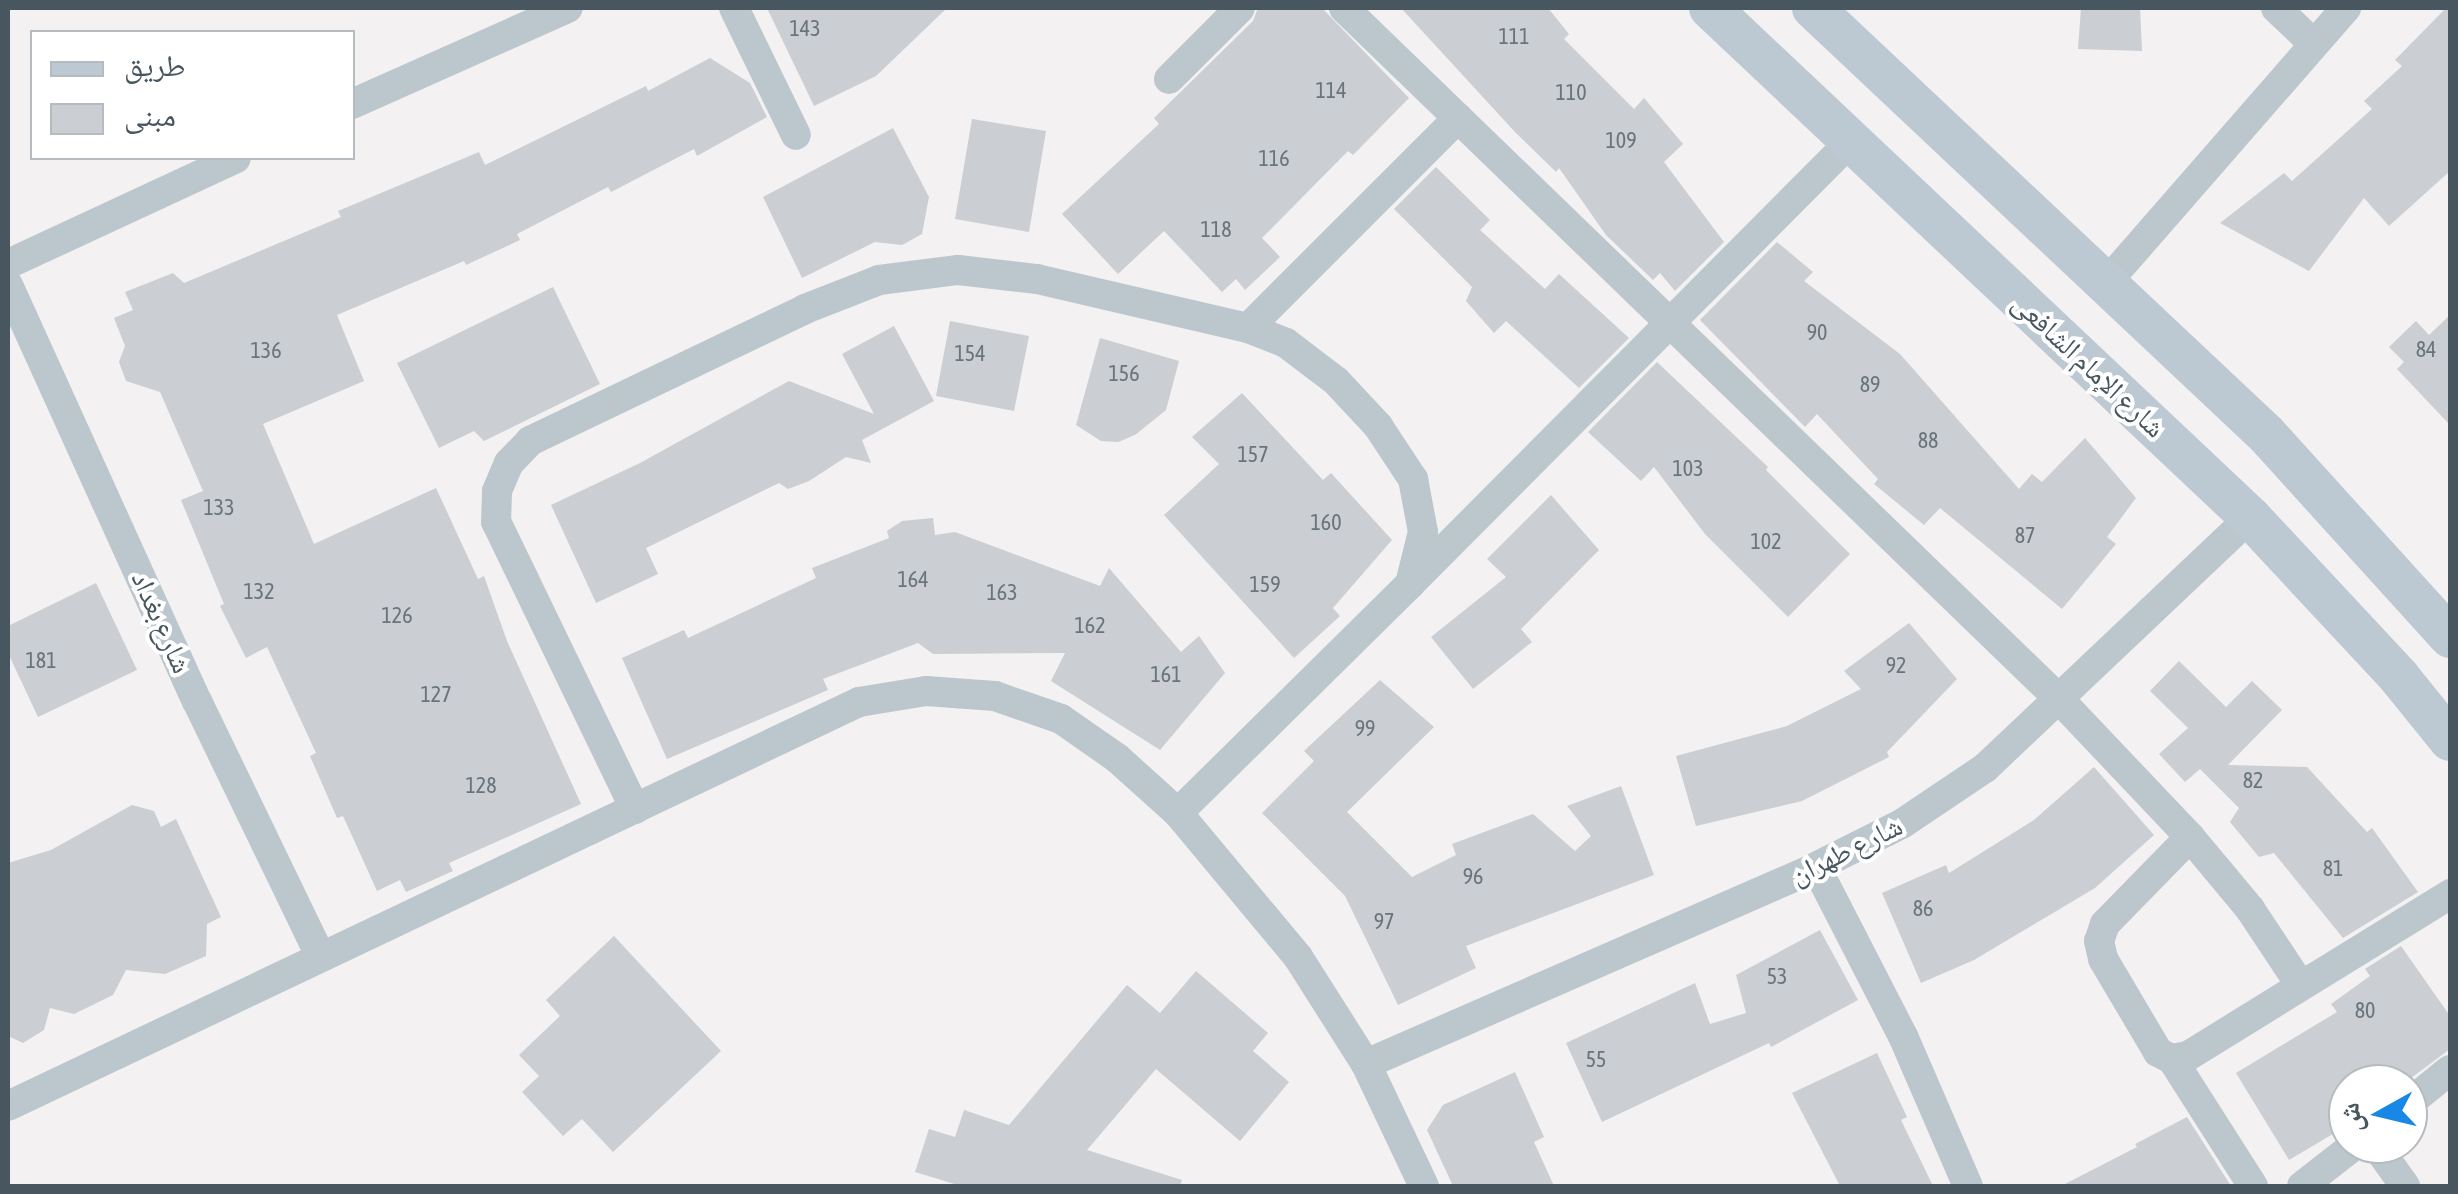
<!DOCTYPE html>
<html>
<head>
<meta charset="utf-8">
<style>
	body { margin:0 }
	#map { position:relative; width:2458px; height:1194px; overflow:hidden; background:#f3f1f1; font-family:"Asap Condensed","Noto Naskh Arabic",sans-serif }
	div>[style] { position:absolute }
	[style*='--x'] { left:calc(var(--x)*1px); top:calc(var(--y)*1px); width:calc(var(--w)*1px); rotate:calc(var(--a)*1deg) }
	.building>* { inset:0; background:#cbced3 }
	.street>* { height:30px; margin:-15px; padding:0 15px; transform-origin:15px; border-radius:15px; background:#bcc7cd }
	.secondary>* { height:42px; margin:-21px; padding:0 21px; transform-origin:21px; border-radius:21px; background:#bdc9d2 }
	span { translate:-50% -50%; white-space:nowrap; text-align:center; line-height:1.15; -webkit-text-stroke:8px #fff; paint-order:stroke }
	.number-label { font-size:22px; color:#69747c }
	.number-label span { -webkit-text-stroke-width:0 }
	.street-label { font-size:28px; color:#48565f }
	.frame { position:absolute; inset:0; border:10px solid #48565f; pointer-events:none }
	.legend { position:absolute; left:30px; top:30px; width:325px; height:130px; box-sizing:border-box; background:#fff; border:2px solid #b6bbbf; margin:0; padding:12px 18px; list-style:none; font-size:30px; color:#48565f }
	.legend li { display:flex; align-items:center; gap:20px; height:50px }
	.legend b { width:50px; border:2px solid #b6bbbf }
	.north { position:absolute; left:2328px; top:1064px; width:100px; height:100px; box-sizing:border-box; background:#fff; border:2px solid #b6bbbf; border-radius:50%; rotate:262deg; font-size:28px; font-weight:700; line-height:40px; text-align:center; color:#48565f }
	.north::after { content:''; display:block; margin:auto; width:35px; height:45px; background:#1887e6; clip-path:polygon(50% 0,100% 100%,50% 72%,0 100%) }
</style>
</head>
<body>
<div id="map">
	<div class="building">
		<div style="clip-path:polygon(767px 8px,947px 8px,876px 76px,814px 106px)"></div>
		<div style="clip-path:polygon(1258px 8px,1322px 8px,1409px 98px,1353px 155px,1348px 151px,1262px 238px,1280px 257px,1245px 290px,1236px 279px,1222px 292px,1164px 231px,1118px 274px,1062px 214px,1159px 124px,1154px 118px,1253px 21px)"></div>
		<div style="clip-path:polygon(1401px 8px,1548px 8px,1569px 34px,1564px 39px,1634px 109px,1644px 98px,1683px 144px,1664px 162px,1724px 242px,1675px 291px,1660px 273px,1653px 280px,1606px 235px,1559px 168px,1556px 172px,1515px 132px)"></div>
		<div style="clip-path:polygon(2081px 8px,2140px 8px,2142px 51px,2078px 49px)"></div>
		<div style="clip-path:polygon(2446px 8px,2450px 8px,2450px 171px,2389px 226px,2364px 198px,2309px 271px,2220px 223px,2284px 173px,2292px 181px,2372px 109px,2364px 101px,2402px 66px,2395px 60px)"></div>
		<div style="clip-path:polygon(710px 58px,750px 83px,767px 117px,697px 156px,694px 149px,611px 192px,608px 187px,517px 234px,520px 240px,466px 265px,464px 261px,337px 315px,364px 381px,263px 424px,314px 544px,436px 488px,478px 579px,484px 576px,507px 641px,581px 804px,449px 863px,453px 871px,406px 892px,400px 880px,377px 891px,343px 816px,337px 818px,310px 756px,316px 753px,267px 647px,246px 658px,220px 606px,224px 604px,181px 500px,203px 491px,160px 392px,126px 381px,119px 362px,125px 346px,114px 318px,133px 310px,125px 292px,173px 273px,184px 283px,341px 217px,338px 211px,479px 152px,485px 165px,646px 86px,648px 91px)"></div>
		<div style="clip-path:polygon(972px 119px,1046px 131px,1029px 232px,955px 219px)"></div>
		<div style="clip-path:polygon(893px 128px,929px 197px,922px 234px,902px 245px,875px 242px,802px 278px,763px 197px)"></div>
		<div style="clip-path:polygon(1436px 167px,1490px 220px,1480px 230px,1545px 289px,1559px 274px,1629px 338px,1579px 388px,1506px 321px,1494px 333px,1466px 301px,1472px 287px,1394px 209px)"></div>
		<div style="clip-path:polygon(1777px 242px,1813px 272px,1804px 281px,1900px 354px,2019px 489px,2032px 474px,2042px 482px,2085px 438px,2136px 498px,2107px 537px,2116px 544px,2062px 609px,1940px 508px,1924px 525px,1874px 484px,1878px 479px,1817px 414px,1805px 427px,1700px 320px)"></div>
		<div style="clip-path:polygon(553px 287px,600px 384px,484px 441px,474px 431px,439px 448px,397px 363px)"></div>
		<div style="clip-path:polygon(2450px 315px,2450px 425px,2397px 369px,2404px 362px,2389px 347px,2416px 321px,2429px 335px)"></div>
		<div style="clip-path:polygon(950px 321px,1029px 336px,1014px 411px,936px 396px)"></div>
		<div style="clip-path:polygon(894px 326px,934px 401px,862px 440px,871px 463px,846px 457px,809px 481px,788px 489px,779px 483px,646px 548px,658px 574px,596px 603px,551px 505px,640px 463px,789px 381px,874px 414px,842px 354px)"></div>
		<div style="clip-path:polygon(1100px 338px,1179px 361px,1166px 410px,1135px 435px,1118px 442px,1101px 441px,1076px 425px)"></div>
		<div style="clip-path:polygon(1657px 362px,1768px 467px,1766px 470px,1850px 554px,1788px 617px,1705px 534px,1654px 467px,1641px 481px,1588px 432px)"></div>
		<div style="clip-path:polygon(1242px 393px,1323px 480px,1331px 473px,1392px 540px,1333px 608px,1340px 616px,1294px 658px,1164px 515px,1219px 464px,1192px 437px)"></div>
		<div style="clip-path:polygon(1551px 495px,1599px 550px,1521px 629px,1532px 642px,1473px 689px,1431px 637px,1506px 577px,1487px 559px)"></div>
		<div style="clip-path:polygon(933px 518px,935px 535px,955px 532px,1100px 586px,1109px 568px,1181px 652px,1199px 636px,1225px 673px,1160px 750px,1051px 681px,1065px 653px,933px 654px,918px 643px,823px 679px,828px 690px,667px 759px,622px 658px,684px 630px,688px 638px,816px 578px,812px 568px,889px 538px,887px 531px,902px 521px)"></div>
		<div style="clip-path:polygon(96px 583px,137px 670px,38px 717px,8px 653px,8px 626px)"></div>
		<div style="clip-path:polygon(1909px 623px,1957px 679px,1887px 752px,1889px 757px,1802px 801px,1696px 826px,1676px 756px,1787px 726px,1861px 689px,1844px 671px)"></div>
		<div style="clip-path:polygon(2179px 661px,2226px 707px,2252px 681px,2282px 710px,2228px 765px,2307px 767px,2367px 832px,2372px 828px,2418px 892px,2343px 938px,2274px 853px,2259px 857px,2230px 822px,2239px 808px,2200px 769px,2185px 782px,2159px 754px,2188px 728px,2150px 691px)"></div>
		<div style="clip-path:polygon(1380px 680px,1434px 727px,1347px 812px,1412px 877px,1456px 855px,1452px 844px,1533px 814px,1575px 851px,1591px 836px,1567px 806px,1621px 786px,1654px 875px,1466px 946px,1476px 968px,1398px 1005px,1345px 896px,1262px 813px,1314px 761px,1304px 751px)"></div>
		<div style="clip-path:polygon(2094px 767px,2154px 835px,2095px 888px,1974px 960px,1921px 983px,1882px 893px,1946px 865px,1949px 873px,2034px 820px)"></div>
		<div style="clip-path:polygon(132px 805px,154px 811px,161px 827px,176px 819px,221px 917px,207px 924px,206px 956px,165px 974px,126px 970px,113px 995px,74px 1014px,50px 1008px,44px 1030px,23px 1043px,8px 1036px,8px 863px,51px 850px)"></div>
		<div style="clip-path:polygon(1820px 930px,1858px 1000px,1771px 1047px,1769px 1043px,1602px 1122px,1566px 1043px,1695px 983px,1710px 1024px,1746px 1013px,1736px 975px)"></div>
		<div style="clip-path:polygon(614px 936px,721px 1051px,613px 1152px,582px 1119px,563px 1136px,522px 1092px,539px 1076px,519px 1055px,560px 1016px,546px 1000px)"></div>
		<div style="clip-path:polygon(2401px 946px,2450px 1016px,2450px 1049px,2403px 1084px,2348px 1084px,2348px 1125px,2289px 1160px,2236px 1073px,2337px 1012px,2331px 1004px,2370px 976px,2365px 969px)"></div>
		<div style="clip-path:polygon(1196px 971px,1268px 1033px,1253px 1051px,1289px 1082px,1240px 1141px,1156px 1069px,1087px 1150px,1182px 1180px,1180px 1186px,961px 1186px,915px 1172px,929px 1129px,955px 1137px,964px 1110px,1009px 1125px,1127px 985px,1160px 1013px)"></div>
		<div style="clip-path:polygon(1877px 1053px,1907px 1117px,1901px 1120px,1933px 1186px,1840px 1186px,1792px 1093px)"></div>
		<div style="clip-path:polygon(1515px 1072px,1544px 1137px,1534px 1142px,1554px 1186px,1453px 1186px,1427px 1130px,1443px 1105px)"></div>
		<div style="clip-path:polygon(2187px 1117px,2231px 1186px,2061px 1186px,2137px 1147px,2135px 1144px)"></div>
	</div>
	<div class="street">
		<div style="--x:734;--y:8;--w:141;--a:64"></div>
		<div style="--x:1344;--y:8;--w:994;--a:44.02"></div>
		<div style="--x:2059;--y:699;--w:190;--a:46.5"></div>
		<div style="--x:2190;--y:837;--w:94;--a:50.2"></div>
		<div style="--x:2250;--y:909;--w:92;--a:56.5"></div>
		<div style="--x:2276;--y:8;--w:52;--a:43.5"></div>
		<div style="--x:1169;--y:79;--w:100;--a:-45"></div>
		<div style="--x:352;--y:104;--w:236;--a:-24"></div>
		<div style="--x:8;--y:264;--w:251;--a:-24.9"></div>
		<div style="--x:2107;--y:282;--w:364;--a:-48.9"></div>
		<div style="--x:8;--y:285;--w:457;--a:65.6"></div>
		<div style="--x:197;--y:701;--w:284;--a:64.2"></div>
		<div style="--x:1248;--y:328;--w:297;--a:-45"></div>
		<div style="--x:1412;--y:582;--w:624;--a:-45.13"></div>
		<div style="--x:635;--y:809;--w:319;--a:-115.8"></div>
		<div style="--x:496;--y:522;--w:31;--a:-88"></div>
		<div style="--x:497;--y:491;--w:30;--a:-67"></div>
		<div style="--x:509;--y:463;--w:30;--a:-46"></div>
		<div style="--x:530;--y:441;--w:305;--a:-25.6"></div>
		<div style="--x:805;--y:309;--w:79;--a:-21.4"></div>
		<div style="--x:879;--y:280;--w:80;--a:-7.2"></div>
		<div style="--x:958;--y:270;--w:80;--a:6.5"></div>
		<div style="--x:1037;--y:279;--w:217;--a:13.1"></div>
		<div style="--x:1248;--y:328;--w:41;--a:21.5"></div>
		<div style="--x:1286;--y:343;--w:63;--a:37.2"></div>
		<div style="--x:1336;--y:381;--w:62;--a:47"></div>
		<div style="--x:1378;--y:426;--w:64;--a:56.6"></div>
		<div style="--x:1413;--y:479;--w:54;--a:79.3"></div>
		<div style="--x:1423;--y:532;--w:54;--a:104"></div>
		<div style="--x:1410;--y:584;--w:326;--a:135.4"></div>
		<div style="--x:2190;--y:837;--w:122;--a:134.3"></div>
		<div style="--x:2105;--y:924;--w:18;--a:109"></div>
		<div style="--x:2099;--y:941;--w:18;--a:77"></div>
		<div style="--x:2103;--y:959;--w:108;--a:59.4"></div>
		<div style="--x:2158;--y:1052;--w:16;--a:27"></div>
		<div style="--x:2172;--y:1059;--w:16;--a:-11"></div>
		<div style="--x:2188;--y:1056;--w:308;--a:-31.7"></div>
		<div style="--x:1816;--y:867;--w:190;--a:62.8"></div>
		<div style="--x:1903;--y:1036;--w:163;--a:66.6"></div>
		<div style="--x:2172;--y:1059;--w:151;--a:57.5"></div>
		<div style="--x:1366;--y:1064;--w:491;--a:-23.6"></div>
		<div style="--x:1816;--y:867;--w:97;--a:-26.8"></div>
		<div style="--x:1903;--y:823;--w:99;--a:-33.9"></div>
		<div style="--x:1985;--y:768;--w:365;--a:-43.4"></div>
		<div style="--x:2408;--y:1104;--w:54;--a:-39"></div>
		<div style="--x:8;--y:1106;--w:942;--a:-25.4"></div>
		<div style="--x:859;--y:702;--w:68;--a:-9.3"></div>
		<div style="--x:926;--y:691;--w:69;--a:4.1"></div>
		<div style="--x:995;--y:696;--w:70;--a:19.2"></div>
		<div style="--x:1061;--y:719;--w:68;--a:34.9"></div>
		<div style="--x:1117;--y:758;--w:82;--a:42"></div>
		<div style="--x:1178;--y:813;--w:187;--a:50.2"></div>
		<div style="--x:1298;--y:957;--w:127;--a:57.6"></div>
		<div style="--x:1366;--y:1064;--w:135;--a:64.6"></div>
		<div style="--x:2375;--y:1144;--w:52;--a:54.5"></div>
		<div style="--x:2302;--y:1186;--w:68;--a:-37.9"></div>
	</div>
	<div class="secondary">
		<div style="--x:1710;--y:8;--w:742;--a:43.31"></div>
		<div style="--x:2250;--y:517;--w:219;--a:47"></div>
		<div style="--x:2399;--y:677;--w:81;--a:51"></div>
		<div style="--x:1813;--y:8;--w:622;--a:43.24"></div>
		<div style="--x:2266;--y:434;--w:274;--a:47.8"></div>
	</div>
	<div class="number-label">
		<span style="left:805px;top:29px">143</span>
		<span style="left:1514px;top:37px">111</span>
		<span style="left:1331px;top:91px">114</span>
		<span style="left:1571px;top:93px">110</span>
		<span style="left:1621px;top:141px">109</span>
		<span style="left:1274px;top:159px">116</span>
		<span style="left:1216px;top:230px">118</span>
		<span style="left:1817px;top:333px">90</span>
		<span style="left:2426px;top:350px">84</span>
		<span style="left:266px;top:351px">136</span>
		<span style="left:970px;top:354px">154</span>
		<span style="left:1124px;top:374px">156</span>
		<span style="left:1870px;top:385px">89</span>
		<span style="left:1928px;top:441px">88</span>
		<span style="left:1253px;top:455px">157</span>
		<span style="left:1688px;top:469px">103</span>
		<span style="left:219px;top:508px">133</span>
		<span style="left:1326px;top:523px">160</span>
		<span style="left:2025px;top:536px">87</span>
		<span style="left:1766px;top:542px">102</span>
		<span style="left:913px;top:580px">164</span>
		<span style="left:1265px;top:585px">159</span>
		<span style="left:259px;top:592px">132</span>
		<span style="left:1002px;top:593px">163</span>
		<span style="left:397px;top:616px">126</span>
		<span style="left:1090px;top:626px">162</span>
		<span style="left:41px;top:661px">181</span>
		<span style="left:1896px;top:666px">92</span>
		<span style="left:1166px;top:675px">161</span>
		<span style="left:436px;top:695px">127</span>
		<span style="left:1365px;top:729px">99</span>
		<span style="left:2253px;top:781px">82</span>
		<span style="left:481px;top:786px">128</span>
		<span style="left:2333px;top:869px">81</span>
		<span style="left:1473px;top:877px">96</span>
		<span style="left:1923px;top:909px">86</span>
		<span style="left:1384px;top:922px">97</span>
		<span style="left:1777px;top:977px">53</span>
		<span style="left:2365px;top:1011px">80</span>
		<span style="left:1596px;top:1060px">55</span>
	</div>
	<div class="street-label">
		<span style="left:2089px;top:365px;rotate:43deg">شارع الإمام الشافعى</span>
		<span style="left:162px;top:622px;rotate:66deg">شارع بغداد</span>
		<span style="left:1846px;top:850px;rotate:-26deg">شارع طهران</span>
	</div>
	<div class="frame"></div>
	<ul class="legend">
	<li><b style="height:12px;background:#bdc9d2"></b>طريق</li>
	<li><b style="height:28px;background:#cbced3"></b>مبنى</li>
	</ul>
	<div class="north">ش</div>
</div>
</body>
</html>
